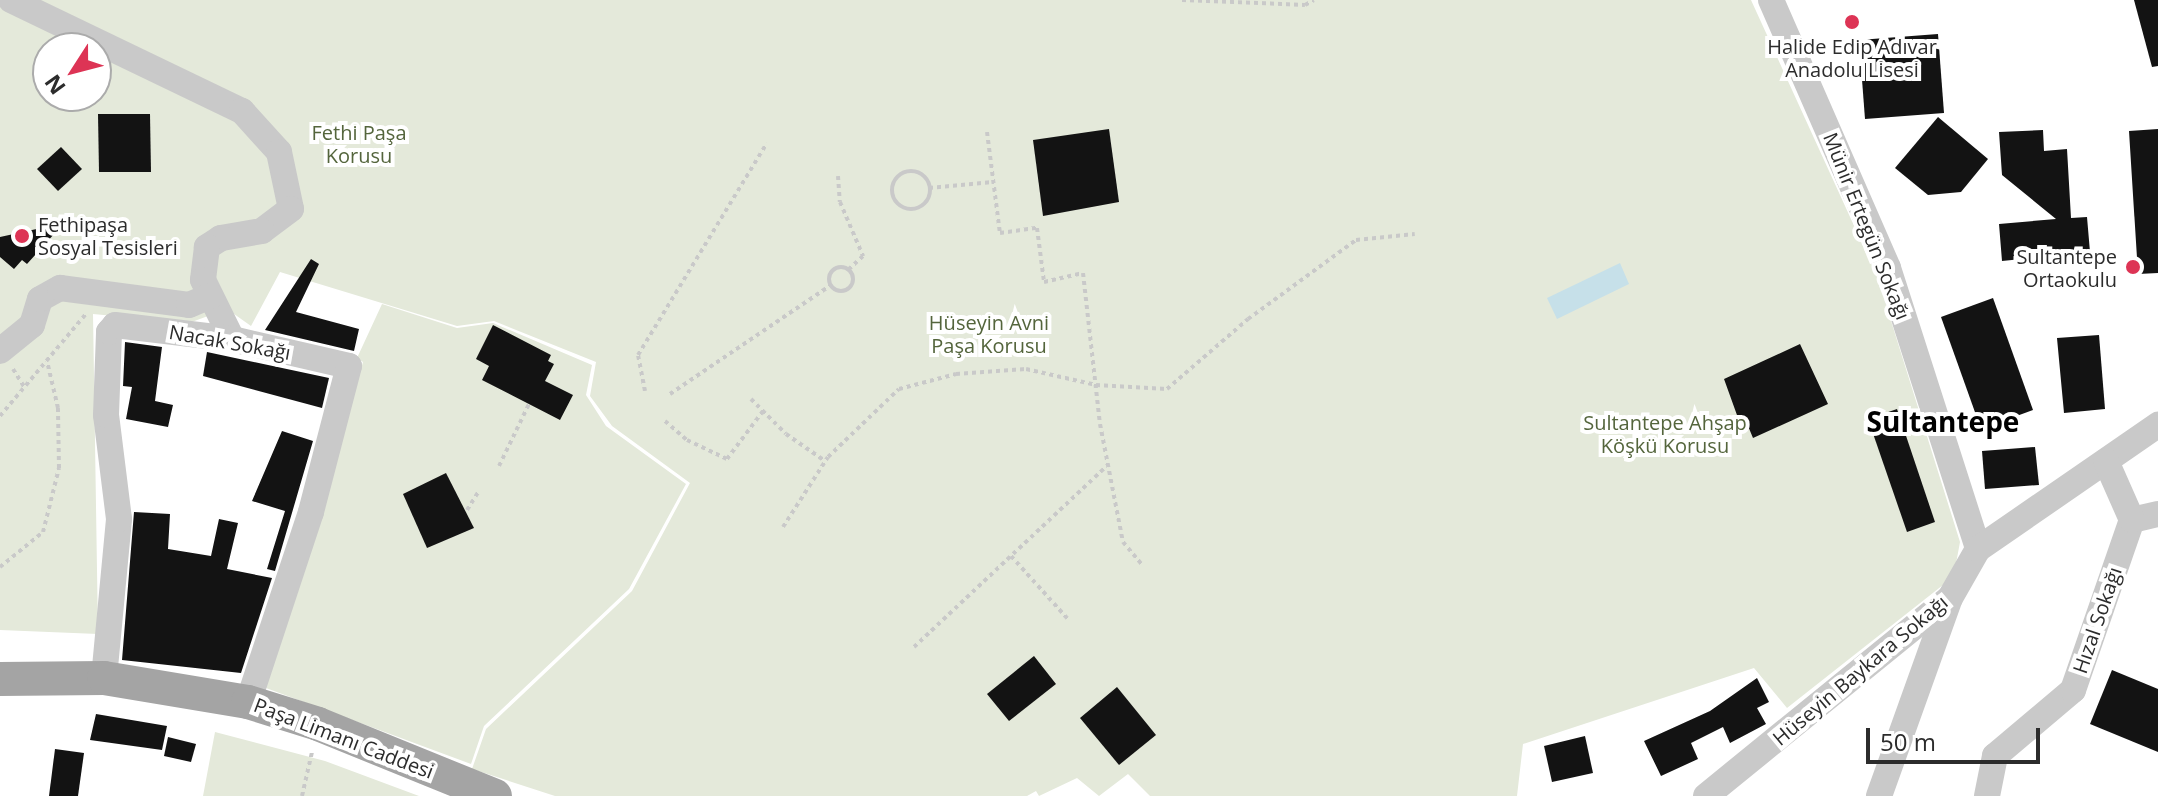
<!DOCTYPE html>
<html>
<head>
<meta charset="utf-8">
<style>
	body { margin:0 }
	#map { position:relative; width:2158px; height:796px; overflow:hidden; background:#fff; font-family:"Open Sans",sans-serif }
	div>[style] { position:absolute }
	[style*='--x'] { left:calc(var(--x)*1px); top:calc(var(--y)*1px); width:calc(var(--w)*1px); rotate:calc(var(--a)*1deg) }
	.green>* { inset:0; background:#e4e9da }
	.water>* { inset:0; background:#c6e0e9 }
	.building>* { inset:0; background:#131313 }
	.path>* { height:4px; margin-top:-2px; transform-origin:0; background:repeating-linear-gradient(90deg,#c9c9c9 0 4px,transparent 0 8px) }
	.path>.ring { margin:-2px; padding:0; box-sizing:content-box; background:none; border:4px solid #c9c9c9; border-radius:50% }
	.minor>* { height:26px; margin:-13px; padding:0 13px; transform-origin:13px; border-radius:13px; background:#c9c9c9 }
	.major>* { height:34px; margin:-17px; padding:0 17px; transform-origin:17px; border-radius:17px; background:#a4a4a4 }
	.dots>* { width:22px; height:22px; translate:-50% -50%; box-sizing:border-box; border:4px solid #fff; border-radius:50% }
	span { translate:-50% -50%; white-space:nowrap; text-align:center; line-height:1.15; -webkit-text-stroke:8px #fff; paint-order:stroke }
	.poi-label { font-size:20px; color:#2c2c2c }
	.left { translate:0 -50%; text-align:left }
	.right { translate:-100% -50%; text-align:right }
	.park-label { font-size:20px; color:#54653c }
	.street-label { font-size:20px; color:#2c2c2c }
	.district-label { font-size:28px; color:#000; font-weight:700 }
	.north { position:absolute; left:32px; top:32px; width:80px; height:80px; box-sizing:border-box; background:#fff; border:2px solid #ababab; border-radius:50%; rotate:234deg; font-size:22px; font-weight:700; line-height:32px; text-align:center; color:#2c2c2c }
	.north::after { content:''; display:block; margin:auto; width:28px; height:36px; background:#dd3455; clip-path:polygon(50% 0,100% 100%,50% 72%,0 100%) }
	.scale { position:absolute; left:1866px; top:728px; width:174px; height:36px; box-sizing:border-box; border:4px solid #2c2c2c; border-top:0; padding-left:10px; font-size:24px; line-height:28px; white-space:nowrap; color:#2c2c2c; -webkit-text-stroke:6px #fff; paint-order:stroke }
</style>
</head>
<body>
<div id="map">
	<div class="green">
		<div style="clip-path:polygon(evenodd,0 0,1751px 0,1877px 276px,1960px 542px,1955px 569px,1943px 585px,1787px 708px,1754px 668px,1523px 744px,1517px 796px,1150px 796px,1128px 774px,1099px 796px,1077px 778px,1039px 796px,1036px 791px,1027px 796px,555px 796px,472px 769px,486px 729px,632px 591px,690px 483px,612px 426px,590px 396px,596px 362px,494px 321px,457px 326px,280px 272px,251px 326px,227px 309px,189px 323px,93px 314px,98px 634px,0 630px,0 0,48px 48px,96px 48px,96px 96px,48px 96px,48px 48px)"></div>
		<div style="clip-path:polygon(382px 304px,457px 328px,493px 323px,592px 365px,586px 395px,606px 426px,686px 484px,629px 589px,484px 726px,471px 764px,266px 688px,363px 362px,357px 358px)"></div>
		<div style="clip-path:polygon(215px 732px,325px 761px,419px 796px,203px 796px)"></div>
	</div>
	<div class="water">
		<div style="clip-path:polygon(1620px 263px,1629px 284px,1557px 319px,1547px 298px)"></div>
	</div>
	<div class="building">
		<div style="clip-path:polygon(2134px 0,2158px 0,2158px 66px,2152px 67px)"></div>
		<div style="clip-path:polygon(1938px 34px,1944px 113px,1865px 119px,1859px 40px)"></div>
		<div style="clip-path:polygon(98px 114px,150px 114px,151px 172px,99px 172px)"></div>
		<div style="clip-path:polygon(1938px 117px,1988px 159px,1961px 192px,1928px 195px,1895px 168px)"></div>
		<div style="clip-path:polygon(1109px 129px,1119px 202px,1043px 216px,1033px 140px)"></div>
		<div style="clip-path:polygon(2158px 129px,2158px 273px,2138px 274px,2129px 131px)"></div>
		<div style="clip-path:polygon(2043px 130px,2044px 151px,2067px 149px,2071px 218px,2087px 217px,2090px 252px,2002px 261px,1999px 224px,2056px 219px,2002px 175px,1999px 132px)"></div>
		<div style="clip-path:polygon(61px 147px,82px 169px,58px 191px,37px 169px)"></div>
		<div style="clip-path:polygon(64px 223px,27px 264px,22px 260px,14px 269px,0 257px,0 237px)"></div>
		<div style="clip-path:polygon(311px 259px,319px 264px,296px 312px,359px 329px,354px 351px,265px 330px)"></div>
		<div style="clip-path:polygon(1993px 298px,2033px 410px,1981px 429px,1941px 317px)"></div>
		<div style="clip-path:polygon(493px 325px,551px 355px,548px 361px,554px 364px,545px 381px,573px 395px,560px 420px,482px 380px,489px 366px,476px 359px)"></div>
		<div style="clip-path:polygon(2099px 335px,2105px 409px,2064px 413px,2057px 338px)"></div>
		<div style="clip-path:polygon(125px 342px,162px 347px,155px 401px,173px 405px,168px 427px,126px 419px,132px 387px,123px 386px)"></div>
		<div style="clip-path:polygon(1800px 344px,1828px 404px,1753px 438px,1748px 426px,1742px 429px,1724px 379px)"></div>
		<div style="clip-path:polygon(207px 352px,329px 378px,322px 408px,203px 376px)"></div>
		<div style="clip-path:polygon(1897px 409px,1935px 522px,1907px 532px,1868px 419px)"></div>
		<div style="clip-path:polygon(282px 431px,313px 441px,275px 571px,267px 569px,285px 511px,252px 501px)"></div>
		<div style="clip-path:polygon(2035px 447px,2039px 485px,1985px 489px,1982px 451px)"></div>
		<div style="clip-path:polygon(446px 473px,474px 528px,427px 548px,403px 494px)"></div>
		<div style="clip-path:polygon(134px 512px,170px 514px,168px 549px,211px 556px,219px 519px,238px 523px,227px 569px,272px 578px,241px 673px,122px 660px)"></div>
		<div style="clip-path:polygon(1034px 656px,1056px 684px,1009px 721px,987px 694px)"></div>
		<div style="clip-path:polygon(2112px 670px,2158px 689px,2158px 752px,2090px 724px)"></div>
		<div style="clip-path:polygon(1757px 678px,1769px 702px,1757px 708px,1766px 724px,1730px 743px,1723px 727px,1691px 743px,1698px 759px,1661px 776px,1644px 741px,1710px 711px)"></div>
		<div style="clip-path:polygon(1117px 687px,1156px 735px,1119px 765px,1080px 718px)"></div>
		<div style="clip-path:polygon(96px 714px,167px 726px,162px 750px,90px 740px)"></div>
		<div style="clip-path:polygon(1585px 736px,1593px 773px,1552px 782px,1544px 746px)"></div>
		<div style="clip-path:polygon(168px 737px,196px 744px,191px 762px,164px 756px)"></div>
		<div style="clip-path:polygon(55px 749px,84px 753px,78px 796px,49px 796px)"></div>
	</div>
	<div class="path">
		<div style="--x:1182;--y:0;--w:123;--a:2.3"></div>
		<div style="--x:1305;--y:5;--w:10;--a:-29"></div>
		<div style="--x:987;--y:132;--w:102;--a:82.7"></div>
		<div style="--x:1000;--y:233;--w:37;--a:-8"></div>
		<div style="--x:1037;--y:228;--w:54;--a:82.6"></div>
		<div style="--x:1044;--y:282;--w:40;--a:-13"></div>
		<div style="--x:1083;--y:273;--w:152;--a:83.6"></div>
		<div style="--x:1100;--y:424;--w:120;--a:79"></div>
		<div style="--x:1123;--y:542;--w:31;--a:50"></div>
		<div class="ring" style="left:892px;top:171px;width:34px;height:34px"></div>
		<div style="--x:838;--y:176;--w:26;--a:86"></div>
		<div style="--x:840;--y:202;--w:59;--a:66.9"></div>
		<div style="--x:863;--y:256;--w:21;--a:137"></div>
		<div style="--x:929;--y:188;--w:64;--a:-5.4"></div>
		<div class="ring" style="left:829px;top:267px;width:20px;height:20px"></div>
		<div style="--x:13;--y:369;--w:22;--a:58"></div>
		<div style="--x:645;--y:391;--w:37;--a:-101"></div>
		<div style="--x:638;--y:355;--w:248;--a:-58.7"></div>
		<div style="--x:670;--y:394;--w:194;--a:-34.1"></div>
		<div style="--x:751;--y:399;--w:49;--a:45"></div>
		<div style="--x:786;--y:434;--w:47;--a:34.7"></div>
		<div style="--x:0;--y:416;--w:133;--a:-49.9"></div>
		<div style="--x:665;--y:421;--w:29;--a:41"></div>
		<div style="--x:687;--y:440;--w:44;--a:25.4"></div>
		<div style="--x:727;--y:459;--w:60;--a:-53.1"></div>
		<div style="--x:499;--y:466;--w:69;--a:-64.2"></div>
		<div style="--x:467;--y:510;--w:22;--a:-58"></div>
		<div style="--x:783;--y:527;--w:83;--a:-57.3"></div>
		<div style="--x:828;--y:457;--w:98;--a:-43.8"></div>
		<div style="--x:899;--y:389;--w:59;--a:-14.7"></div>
		<div style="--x:956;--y:374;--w:70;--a:-4.1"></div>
		<div style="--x:1026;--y:369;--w:72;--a:12.9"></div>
		<div style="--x:1096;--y:385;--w:71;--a:3.2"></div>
		<div style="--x:1167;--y:389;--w:107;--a:-40.8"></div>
		<div style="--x:1248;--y:319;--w:134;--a:-36.2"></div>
		<div style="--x:1356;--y:240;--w:59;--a:-5.8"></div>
		<div style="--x:1011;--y:556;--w:85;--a:47.9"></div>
		<div style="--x:0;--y:567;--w:55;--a:-39.1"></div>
		<div style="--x:43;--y:532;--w:66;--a:-76"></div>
		<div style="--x:59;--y:468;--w:60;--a:-91"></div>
		<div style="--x:58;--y:408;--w:48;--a:-103.2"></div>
		<div style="--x:914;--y:647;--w:266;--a:-43.2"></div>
		<div style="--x:302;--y:796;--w:45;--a:-77.2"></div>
	</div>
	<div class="minor">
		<div style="--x:11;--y:0;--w:256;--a:25.7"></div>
		<div style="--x:242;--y:111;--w:55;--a:47.9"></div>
		<div style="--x:279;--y:152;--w:58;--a:78.1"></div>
		<div style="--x:291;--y:209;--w:36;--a:143"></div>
		<div style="--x:262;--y:231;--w:42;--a:170.3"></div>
		<div style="--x:221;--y:238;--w:17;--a:147"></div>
		<div style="--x:207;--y:247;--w:33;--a:97"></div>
		<div style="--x:203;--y:280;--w:66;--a:63.8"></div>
		<div style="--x:1771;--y:0;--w:292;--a:66.4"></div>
		<div style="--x:1888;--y:268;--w:295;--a:72.2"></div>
		<div style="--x:0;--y:351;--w:41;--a:-39.1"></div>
		<div style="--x:32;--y:325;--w:27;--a:-73"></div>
		<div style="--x:40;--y:299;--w:23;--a:-29"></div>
		<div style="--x:60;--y:288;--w:130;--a:7.5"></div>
		<div style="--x:189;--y:305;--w:23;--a:-23"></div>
		<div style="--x:2132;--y:520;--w:27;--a:-13"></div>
		<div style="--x:104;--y:678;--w:160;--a:-84.6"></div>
		<div style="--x:119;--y:519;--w:105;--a:-97.1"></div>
		<div style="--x:106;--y:415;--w:83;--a:-87.9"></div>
		<div style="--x:109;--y:332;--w:9;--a:-49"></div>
		<div style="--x:115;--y:325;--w:118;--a:6.8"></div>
		<div style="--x:232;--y:339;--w:120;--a:13"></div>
		<div style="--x:349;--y:366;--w:151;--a:104.6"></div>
		<div style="--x:311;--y:512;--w:200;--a:108.3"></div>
		<div style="--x:1706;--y:796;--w:314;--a:-39.1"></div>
		<div style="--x:1950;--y:598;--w:56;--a:-60.3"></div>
		<div style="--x:1978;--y:549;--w:219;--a:-34.6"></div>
		<div style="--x:1879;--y:796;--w:210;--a:-70.3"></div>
		<div style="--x:1987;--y:796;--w:41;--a:-78.7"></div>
		<div style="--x:1995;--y:756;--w:102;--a:-40.2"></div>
		<div style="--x:2073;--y:690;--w:180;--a:-70.9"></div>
		<div style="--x:2132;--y:520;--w:64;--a:-113.8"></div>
	</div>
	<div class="major">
		<div style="--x:0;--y:679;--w:104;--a:-0.6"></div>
		<div style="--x:104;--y:678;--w:146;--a:9.5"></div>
		<div style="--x:248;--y:702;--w:73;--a:17.4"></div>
		<div style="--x:318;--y:724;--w:191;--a:22.1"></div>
	</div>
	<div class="dots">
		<div style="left:1852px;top:22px;background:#dd3455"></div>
		<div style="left:22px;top:236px;background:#dd3455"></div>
		<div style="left:2133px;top:267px;background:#dd3455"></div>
	</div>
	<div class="poi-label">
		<span style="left:1852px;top:58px">Halide Edip Adıvar<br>Anadolu Lisesi</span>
		<span class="left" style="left:38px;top:236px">Fethipaşa<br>Sosyal Tesisleri</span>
		<span class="right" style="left:2117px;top:268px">Sultantepe<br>Ortaokulu</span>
	</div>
	<div class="park-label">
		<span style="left:359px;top:144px">Fethi Paşa<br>Korusu</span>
		<span style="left:989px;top:334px">Hüseyin Avni<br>Paşa Korusu</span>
		<span style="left:1665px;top:434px">Sultantepe Ahşap<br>Köşkü Korusu</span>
	</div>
	<div class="street-label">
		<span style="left:1867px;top:226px;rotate:68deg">Münir Ertegün Sokağı</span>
		<span style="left:230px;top:342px;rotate:10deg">Nacak Sokağı</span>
		<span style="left:2097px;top:620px;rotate:-71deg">Hızal Sokağı</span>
		<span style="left:1860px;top:670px;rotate:-40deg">Hüseyin Baykara Sokağı</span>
		<span style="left:344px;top:738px;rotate:21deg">Paşa Limanı Caddesi</span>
	</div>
	<div class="district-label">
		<span style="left:1943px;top:421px">Sultantepe</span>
	</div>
	<div class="north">N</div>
	<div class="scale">50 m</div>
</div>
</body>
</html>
